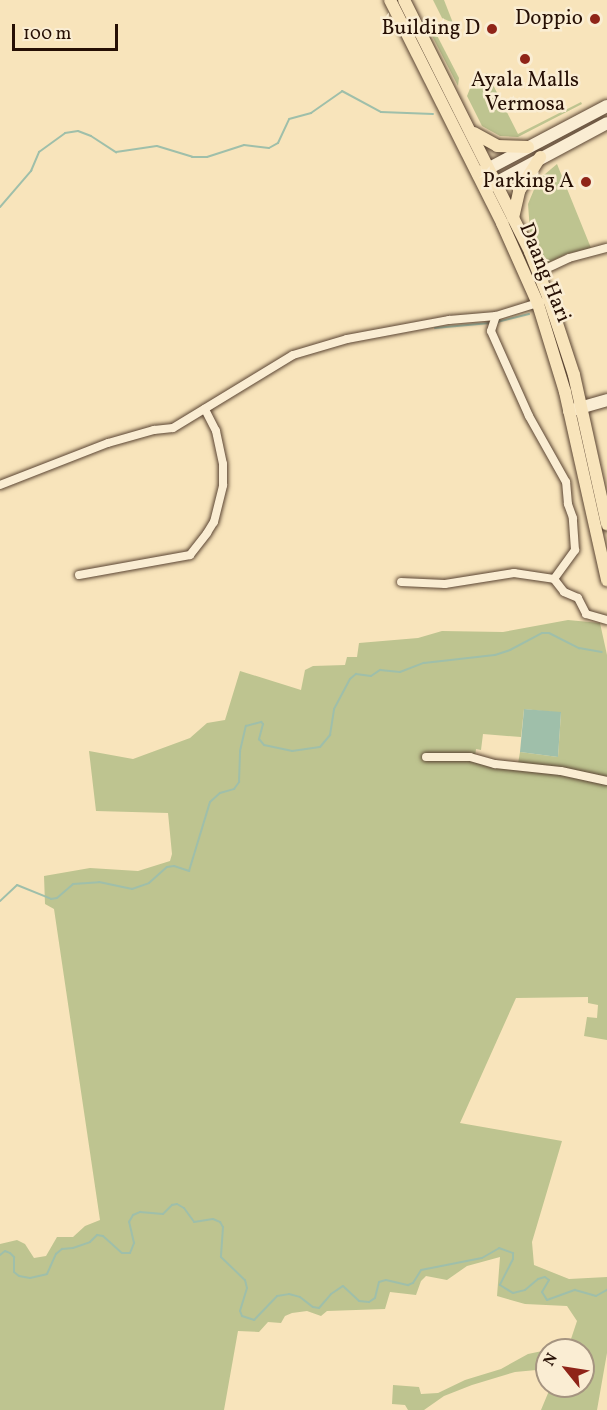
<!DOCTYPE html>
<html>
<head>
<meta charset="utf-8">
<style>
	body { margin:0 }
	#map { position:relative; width:607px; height:1410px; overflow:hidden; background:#f8e4bb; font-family:Vollkorn,serif }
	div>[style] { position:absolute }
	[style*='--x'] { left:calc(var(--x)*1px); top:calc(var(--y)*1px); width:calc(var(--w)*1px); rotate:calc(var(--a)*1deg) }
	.green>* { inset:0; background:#bec490 }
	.water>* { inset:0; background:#9fbfaa }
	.stream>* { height:2px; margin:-1px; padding:0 1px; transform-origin:1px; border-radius:1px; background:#9fbfaa }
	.roads { filter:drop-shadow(0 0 2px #5a4432) drop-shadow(0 0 2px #5a4432) }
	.street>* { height:8px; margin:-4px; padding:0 4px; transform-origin:4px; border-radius:4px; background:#faedd3 }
	.secondary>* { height:12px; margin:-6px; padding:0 6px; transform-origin:6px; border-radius:6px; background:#faedd3 }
	.primary>* { height:12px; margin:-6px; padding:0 6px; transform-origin:6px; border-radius:6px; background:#f8e4bb }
	.dots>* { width:16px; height:16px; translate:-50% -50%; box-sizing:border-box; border:3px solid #faedd3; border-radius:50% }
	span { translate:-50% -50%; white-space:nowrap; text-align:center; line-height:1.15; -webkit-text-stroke:5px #faedd3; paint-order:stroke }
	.poi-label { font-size:21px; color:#260f04 }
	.right { translate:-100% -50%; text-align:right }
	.street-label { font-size:21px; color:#260f04 }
	.north { position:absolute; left:535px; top:1338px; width:60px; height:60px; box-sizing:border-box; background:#faedd3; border:2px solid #a59480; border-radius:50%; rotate:300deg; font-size:16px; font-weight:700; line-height:24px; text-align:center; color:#260f04 }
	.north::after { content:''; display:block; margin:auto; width:21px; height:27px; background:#8f2418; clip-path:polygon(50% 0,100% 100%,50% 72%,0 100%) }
	.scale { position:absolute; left:12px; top:24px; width:106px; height:27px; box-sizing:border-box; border:3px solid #260f04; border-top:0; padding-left:8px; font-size:18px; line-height:21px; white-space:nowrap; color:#260f04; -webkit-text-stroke:4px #faedd3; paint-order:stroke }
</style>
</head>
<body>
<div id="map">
	<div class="green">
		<div style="clip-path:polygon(433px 0,444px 0,453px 23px,442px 18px)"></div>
		<div style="clip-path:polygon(429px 20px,459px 78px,458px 86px,430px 32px)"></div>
		<div style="clip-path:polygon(487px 73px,518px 134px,581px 102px,582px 104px,518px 137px,500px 136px,482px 126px,467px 96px,473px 81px)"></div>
		<div style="clip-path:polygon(557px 164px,591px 248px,566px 254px,544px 265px,530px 231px,528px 204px,538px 180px)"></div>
		<div style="clip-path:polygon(evenodd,568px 620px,600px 623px,607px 655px,607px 1040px,584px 1036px,587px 1017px,597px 1018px,598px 1005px,588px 1003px,588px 997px,516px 998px,460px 1123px,562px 1141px,532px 1242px,534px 1265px,569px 1279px,607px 1277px,607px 1353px,597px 1410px,541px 1410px,551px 1386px,583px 1386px,583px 1350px,548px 1350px,568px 1348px,577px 1321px,567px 1306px,525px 1304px,497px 1296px,500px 1257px,467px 1266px,447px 1280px,426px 1276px,421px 1281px,416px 1295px,390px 1292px,385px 1309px,327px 1311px,321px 1316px,307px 1311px,292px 1313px,285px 1316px,281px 1323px,268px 1322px,259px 1332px,238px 1331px,224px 1410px,0 1410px,0 1244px,17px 1240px,25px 1244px,34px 1258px,46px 1256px,57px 1237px,73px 1237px,85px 1226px,100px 1220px,54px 909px,45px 904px,44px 876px,90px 868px,138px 871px,170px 861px,172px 854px,168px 813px,96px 811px,89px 751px,133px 759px,190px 738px,207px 723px,225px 720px,240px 671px,301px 690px,305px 670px,313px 666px,345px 665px,347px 657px,357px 657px,359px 643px,418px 638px,442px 631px,503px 632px,568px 620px,524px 709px,561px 713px,558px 757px,520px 752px,518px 764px,475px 758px,476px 749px,481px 750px,483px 734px,521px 737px,524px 709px)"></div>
		<div style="clip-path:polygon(547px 1350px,547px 1369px,515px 1372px,472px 1385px,444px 1396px,424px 1410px,408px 1410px,405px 1405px,392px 1404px,393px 1385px,419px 1387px,421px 1394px,438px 1393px,465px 1380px,501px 1369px,528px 1354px)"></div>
	</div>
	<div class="water">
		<div style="clip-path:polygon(524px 709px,561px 712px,558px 757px,520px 752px)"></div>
	</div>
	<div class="stream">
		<div style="--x:0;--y:207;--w:48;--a:-49.3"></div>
		<div style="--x:31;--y:171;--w:21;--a:-67"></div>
		<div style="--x:39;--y:152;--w:32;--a:-36"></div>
		<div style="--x:65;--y:133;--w:13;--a:-9"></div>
		<div style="--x:78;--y:131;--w:14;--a:21"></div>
		<div style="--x:91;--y:136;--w:30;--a:33"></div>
		<div style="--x:116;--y:152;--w:41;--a:-8.3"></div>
		<div style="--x:157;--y:146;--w:37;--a:17"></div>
		<div style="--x:192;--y:157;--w:15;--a:0"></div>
		<div style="--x:207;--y:157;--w:39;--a:-18"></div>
		<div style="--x:244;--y:145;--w:25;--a:7"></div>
		<div style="--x:269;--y:148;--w:10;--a:-29"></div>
		<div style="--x:278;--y:143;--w:26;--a:-65"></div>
		<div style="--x:289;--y:119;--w:23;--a:-15"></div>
		<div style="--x:311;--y:113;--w:38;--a:-35"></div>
		<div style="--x:342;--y:91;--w:44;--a:28.3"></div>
		<div style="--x:381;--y:112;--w:52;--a:2.2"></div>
		<div style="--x:497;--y:322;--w:33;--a:-14"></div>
		<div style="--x:435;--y:328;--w:55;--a:-5.2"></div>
		<div style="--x:0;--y:901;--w:23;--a:-43"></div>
		<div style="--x:17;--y:885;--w:37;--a:22"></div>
		<div style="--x:51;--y:899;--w:6;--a:-9"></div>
		<div style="--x:57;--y:898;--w:21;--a:-41"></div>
		<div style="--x:73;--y:884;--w:26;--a:-4"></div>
		<div style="--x:99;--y:882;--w:34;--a:12"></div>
		<div style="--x:132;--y:889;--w:18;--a:-19"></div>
		<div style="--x:149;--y:883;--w:24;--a:-42"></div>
		<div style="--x:167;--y:867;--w:7;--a:-8"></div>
		<div style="--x:174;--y:866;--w:16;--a:18"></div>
		<div style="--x:189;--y:871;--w:72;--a:-73.1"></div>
		<div style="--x:210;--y:802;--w:13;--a:-42"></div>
		<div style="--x:220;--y:793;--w:15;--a:-16"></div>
		<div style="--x:234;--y:789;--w:9;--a:-54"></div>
		<div style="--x:239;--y:782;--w:31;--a:-88"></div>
		<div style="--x:240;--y:751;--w:26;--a:-77"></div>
		<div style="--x:246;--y:726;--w:16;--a:-15"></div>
		<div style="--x:261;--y:722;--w:3;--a:45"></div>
		<div style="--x:263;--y:724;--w:16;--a:105"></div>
		<div style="--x:259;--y:739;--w:8;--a:50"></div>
		<div style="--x:264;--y:745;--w:29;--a:12"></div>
		<div style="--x:292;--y:751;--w:28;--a:-8"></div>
		<div style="--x:320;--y:747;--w:16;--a:-50"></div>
		<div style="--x:330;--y:735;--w:26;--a:-81"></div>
		<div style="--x:334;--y:709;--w:34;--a:-62"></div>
		<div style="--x:350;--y:679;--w:8;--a:-40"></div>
		<div style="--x:356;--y:674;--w:15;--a:8"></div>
		<div style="--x:371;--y:676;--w:11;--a:-34"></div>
		<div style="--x:380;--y:670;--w:20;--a:6"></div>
		<div style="--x:400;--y:672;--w:26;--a:-21"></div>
		<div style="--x:424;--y:663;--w:71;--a:-6.4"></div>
		<div style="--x:495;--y:655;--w:16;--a:-18"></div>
		<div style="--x:510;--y:650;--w:36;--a:-28"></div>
		<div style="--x:542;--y:633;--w:7;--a:0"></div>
		<div style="--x:549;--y:633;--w:34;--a:27"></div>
		<div style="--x:579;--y:648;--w:23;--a:10"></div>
		<div style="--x:0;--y:1255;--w:6;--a:-39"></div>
		<div style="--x:5;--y:1251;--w:5;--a:22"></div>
		<div style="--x:10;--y:1253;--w:6;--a:45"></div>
		<div style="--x:14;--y:1257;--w:15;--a:90"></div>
		<div style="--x:14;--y:1272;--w:6;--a:39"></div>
		<div style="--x:19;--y:1276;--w:11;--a:10"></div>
		<div style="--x:30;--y:1278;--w:17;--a:-13"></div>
		<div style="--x:47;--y:1274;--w:22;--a:-66"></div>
		<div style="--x:56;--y:1254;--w:8;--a:-40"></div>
		<div style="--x:62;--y:1249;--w:11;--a:-5"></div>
		<div style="--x:73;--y:1248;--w:18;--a:-19"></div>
		<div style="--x:90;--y:1242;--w:10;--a:-45"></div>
		<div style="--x:97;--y:1235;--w:6;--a:9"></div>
		<div style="--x:103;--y:1236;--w:25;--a:42"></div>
		<div style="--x:122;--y:1253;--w:8;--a:0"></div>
		<div style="--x:130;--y:1253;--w:11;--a:-68"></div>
		<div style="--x:134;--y:1243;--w:22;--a:-103"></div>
		<div style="--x:129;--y:1222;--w:8;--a:-60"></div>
		<div style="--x:133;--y:1215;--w:8;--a:-23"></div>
		<div style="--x:140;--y:1212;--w:23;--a:5"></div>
		<div style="--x:163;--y:1214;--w:13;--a:-45"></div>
		<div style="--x:172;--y:1205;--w:5;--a:-11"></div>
		<div style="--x:177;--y:1204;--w:8;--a:30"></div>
		<div style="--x:184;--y:1208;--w:17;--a:54"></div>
		<div style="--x:194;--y:1222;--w:19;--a:-9"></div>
		<div style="--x:213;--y:1219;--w:8;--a:23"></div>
		<div style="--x:220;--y:1222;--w:6;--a:59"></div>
		<div style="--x:223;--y:1227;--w:30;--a:94"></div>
		<div style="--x:221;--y:1257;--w:33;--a:44"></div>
		<div style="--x:245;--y:1280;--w:8;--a:76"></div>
		<div style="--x:247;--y:1288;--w:24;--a:107"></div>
		<div style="--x:240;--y:1311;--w:5;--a:68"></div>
		<div style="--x:242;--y:1316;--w:13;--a:18"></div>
		<div style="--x:254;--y:1320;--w:33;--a:-46"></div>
		<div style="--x:277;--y:1296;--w:12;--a:-9"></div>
		<div style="--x:289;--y:1294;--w:11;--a:15"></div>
		<div style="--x:300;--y:1297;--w:16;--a:38"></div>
		<div style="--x:313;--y:1307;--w:6;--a:9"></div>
		<div style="--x:319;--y:1308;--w:18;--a:-49"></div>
		<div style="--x:331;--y:1294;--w:14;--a:-34"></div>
		<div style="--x:343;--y:1286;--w:22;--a:43"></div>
		<div style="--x:359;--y:1301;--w:10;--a:6"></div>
		<div style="--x:369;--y:1302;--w:7;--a:-34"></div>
		<div style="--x:375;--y:1298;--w:16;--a:-76"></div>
		<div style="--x:379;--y:1282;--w:7;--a:-16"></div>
		<div style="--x:386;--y:1280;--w:23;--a:13"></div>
		<div style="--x:408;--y:1285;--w:5;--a:-22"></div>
		<div style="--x:413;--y:1283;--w:15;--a:-58"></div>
		<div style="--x:421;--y:1270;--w:62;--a:-11.1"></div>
		<div style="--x:482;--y:1258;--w:20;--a:-30"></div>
		<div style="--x:499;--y:1248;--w:15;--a:20"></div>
		<div style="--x:513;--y:1253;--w:6;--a:90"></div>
		<div style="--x:513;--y:1259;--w:29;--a:117"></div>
		<div style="--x:500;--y:1285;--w:15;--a:32"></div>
		<div style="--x:513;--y:1293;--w:12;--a:-14"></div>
		<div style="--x:525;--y:1290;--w:17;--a:-40"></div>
		<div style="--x:538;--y:1279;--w:7;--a:-16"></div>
		<div style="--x:545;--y:1277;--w:5;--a:37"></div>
		<div style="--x:549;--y:1280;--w:14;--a:120"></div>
		<div style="--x:542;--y:1292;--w:9;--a:58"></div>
		<div style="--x:547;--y:1300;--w:30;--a:-20"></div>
		<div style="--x:575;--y:1290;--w:22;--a:16"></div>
		<div style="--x:596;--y:1296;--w:13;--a:-29"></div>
	</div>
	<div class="roads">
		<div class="street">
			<div style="--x:539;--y:272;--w:33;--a:-25"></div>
			<div style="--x:569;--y:258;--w:39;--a:-15"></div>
			<div style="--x:0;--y:485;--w:116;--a:-21.3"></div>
			<div style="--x:108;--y:443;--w:48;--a:-15.8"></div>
			<div style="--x:154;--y:430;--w:19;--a:-6"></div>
			<div style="--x:173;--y:428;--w:140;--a:-31.3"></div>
			<div style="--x:293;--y:355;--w:56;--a:-16.5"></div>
			<div style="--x:347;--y:339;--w:104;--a:-10.6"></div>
			<div style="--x:449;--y:320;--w:47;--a:-4.9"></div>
			<div style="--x:496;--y:316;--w:47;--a:-17.3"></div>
			<div style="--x:79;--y:575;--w:113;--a:-10.2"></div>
			<div style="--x:190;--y:555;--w:28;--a:-52"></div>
			<div style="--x:207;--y:533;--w:13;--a:-58"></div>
			<div style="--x:214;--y:522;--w:38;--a:-76"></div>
			<div style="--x:223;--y:485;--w:21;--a:-90"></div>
			<div style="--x:223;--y:464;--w:34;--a:-102"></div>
			<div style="--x:216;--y:431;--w:25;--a:-117"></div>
			<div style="--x:554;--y:579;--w:16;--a:52"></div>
			<div style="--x:564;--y:592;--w:15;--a:23"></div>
			<div style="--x:578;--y:598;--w:18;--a:63"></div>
			<div style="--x:586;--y:614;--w:22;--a:16"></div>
			<div style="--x:401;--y:582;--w:44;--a:2.6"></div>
			<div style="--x:445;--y:584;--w:70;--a:-9.1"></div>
			<div style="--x:514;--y:573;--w:40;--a:8.5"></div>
			<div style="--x:554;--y:579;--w:36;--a:-54"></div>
			<div style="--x:575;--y:550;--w:32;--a:-94"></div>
			<div style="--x:573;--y:518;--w:15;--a:-110"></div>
			<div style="--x:568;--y:504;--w:22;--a:-95"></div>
			<div style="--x:566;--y:482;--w:76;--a:-119.3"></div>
			<div style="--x:529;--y:416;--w:93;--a:-114.1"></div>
			<div style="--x:491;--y:331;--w:16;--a:-72"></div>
			<div style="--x:426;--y:757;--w:44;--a:0"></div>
			<div style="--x:470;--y:757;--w:26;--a:16"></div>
			<div style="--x:495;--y:764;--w:66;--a:6.1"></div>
			<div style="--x:561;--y:771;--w:47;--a:12.3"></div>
		</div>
		<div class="secondary">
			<div style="--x:478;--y:174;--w:146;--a:-27.8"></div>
			<div style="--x:486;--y:188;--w:137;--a:-28.2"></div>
			<div style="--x:569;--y:411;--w:40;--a:-16"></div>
		</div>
		<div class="primary">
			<div style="--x:390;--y:0;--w:250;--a:63.3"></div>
			<div style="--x:502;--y:223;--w:89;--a:66"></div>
			<div style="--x:538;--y:304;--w:92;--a:72.9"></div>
			<div style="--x:565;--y:392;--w:193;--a:77.4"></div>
			<div style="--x:404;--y:0;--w:282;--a:63.4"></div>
			<div style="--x:530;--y:252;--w:51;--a:68"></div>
			<div style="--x:549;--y:299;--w:80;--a:71.8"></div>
			<div style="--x:574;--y:375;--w:153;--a:77.5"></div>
			<div style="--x:474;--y:133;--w:26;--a:29"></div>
			<div style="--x:497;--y:146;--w:31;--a:2"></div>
			<div style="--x:513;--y:218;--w:28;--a:-77"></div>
			<div style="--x:519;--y:191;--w:40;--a:-58"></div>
		</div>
	</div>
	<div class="dots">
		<div style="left:595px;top:19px;background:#8f2418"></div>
		<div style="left:492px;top:29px;background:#8f2418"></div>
		<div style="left:525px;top:59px;background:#8f2418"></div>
		<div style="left:586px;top:182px;background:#8f2418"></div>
	</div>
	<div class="poi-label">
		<span class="right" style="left:583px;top:19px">Doppio</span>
		<span class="right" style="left:480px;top:29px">Building D</span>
		<span style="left:525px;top:93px">Ayala Malls<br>Vermosa</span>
		<span class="right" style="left:574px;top:182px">Parking A</span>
	</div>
	<div class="street-label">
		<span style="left:544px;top:273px;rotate:68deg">Daang Hari</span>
	</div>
	<div class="north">N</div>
	<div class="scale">100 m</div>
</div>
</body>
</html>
